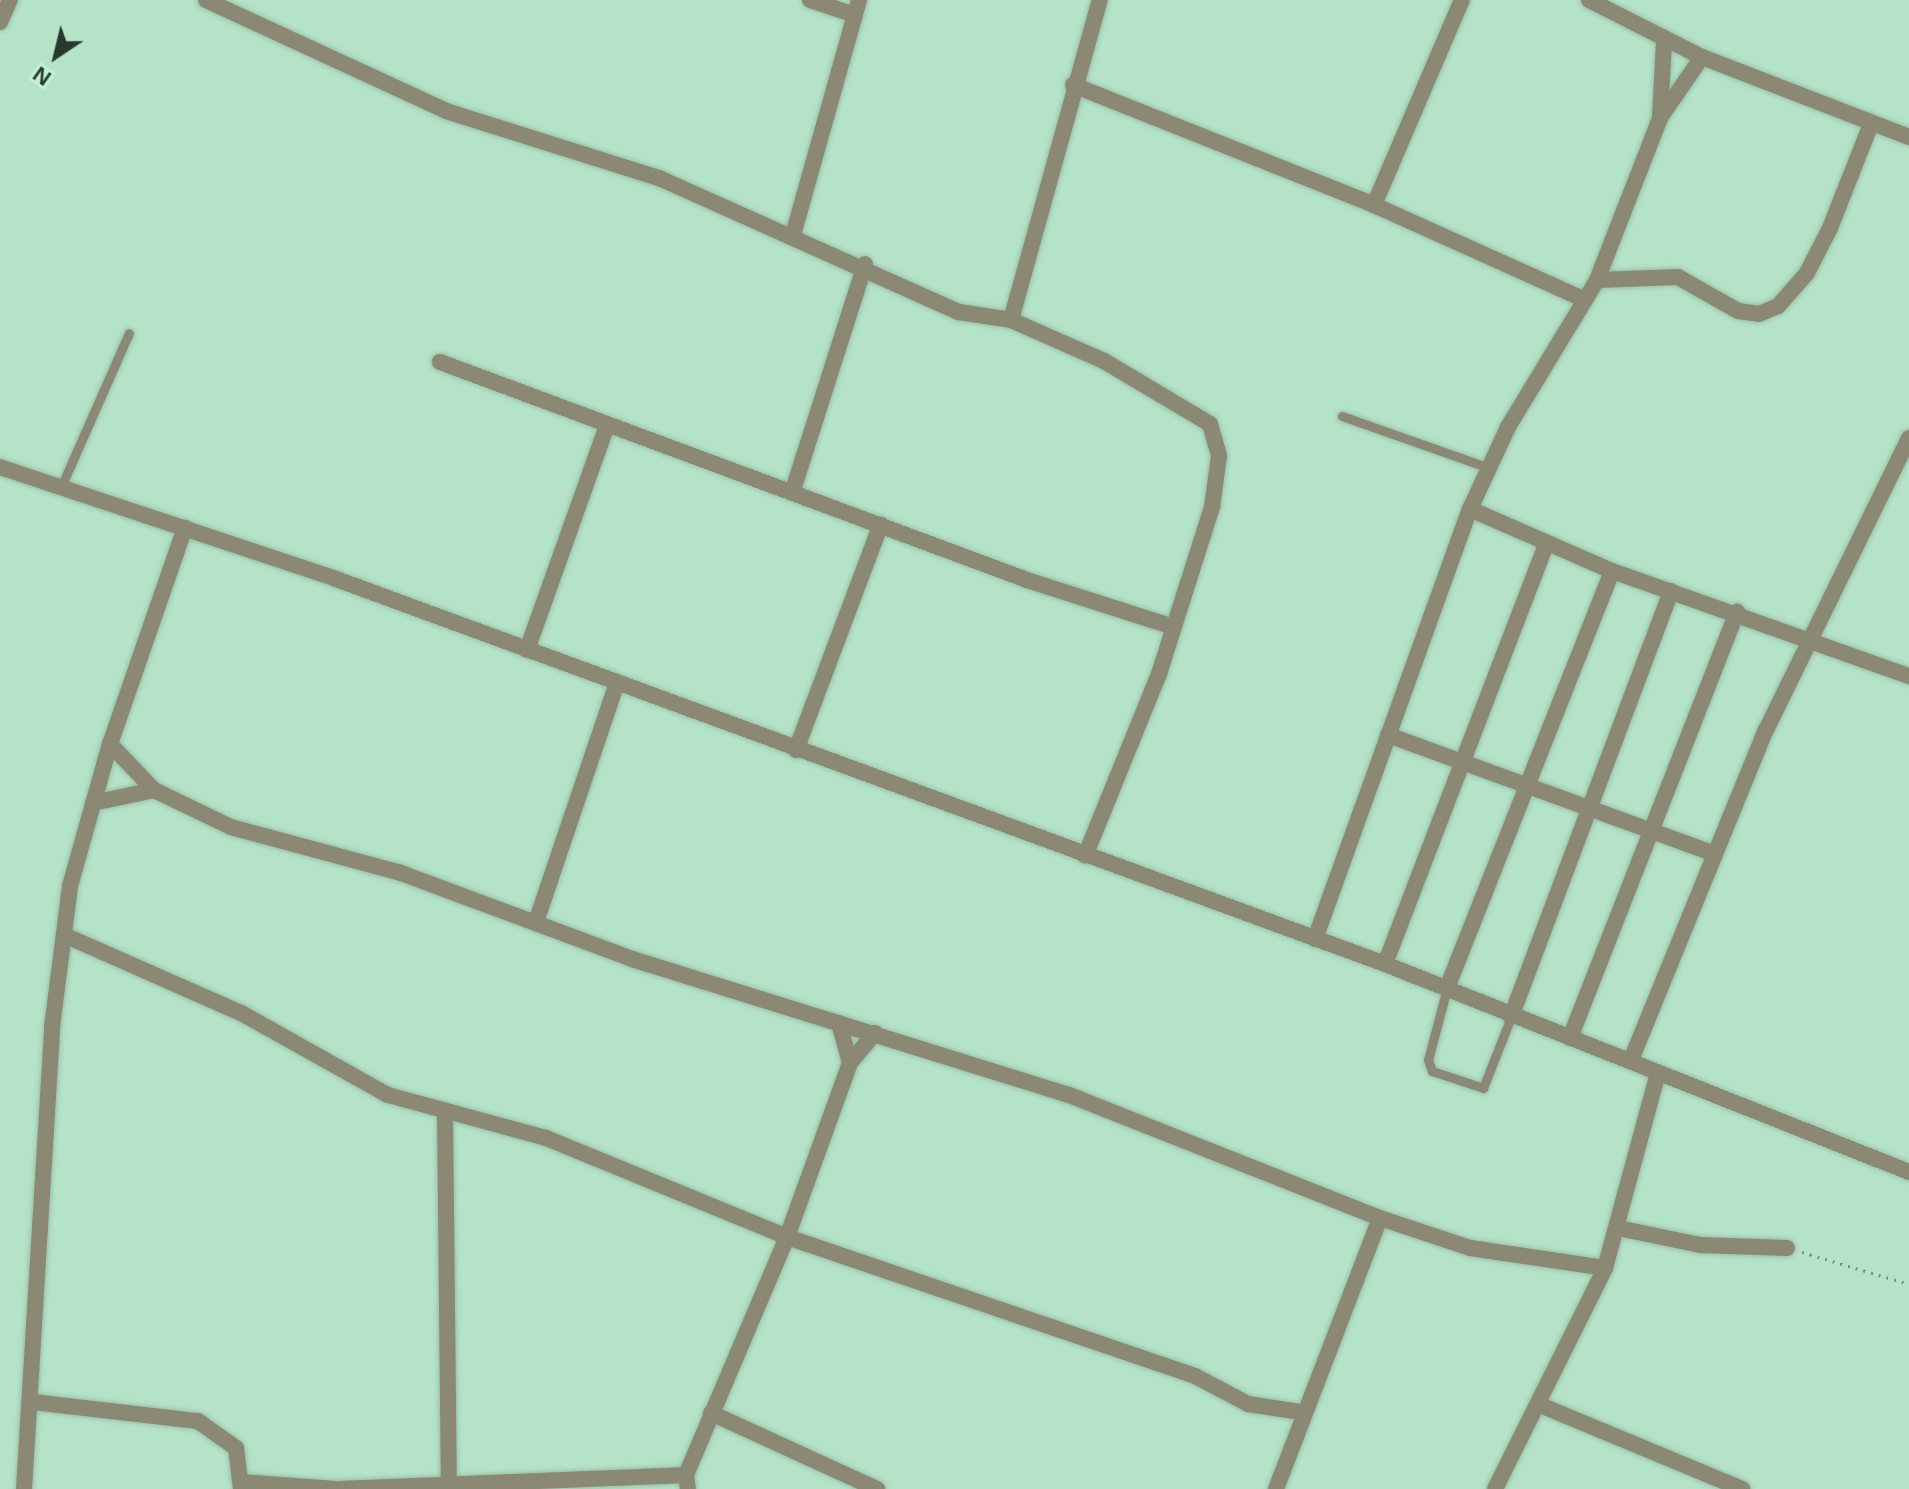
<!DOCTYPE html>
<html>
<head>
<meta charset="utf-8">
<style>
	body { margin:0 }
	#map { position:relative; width:1909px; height:1489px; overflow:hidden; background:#b5e3c7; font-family:Helvetica,sans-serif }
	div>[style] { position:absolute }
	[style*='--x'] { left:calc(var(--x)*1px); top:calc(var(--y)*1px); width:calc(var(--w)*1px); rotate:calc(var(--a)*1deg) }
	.path>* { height:3px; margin-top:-1.5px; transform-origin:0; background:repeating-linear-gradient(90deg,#72937f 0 2px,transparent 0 8px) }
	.roads { filter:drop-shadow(0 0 2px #99c1a9) drop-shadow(0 0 2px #99c1a9) }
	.lane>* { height:9px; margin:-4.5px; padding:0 4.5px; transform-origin:4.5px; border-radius:4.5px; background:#8b8875 }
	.street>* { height:16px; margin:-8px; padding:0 8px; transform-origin:8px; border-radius:8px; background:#8b8875 }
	span { translate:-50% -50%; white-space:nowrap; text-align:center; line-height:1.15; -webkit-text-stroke:6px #c2f0d4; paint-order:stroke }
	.north { position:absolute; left:16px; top:16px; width:80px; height:80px; -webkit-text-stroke:6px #c2f0d4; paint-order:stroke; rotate:215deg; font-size:22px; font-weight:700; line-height:32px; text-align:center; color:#283a2f }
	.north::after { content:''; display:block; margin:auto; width:28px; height:36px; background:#283a2f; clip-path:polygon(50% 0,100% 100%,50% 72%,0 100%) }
</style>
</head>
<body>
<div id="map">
	<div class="path">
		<div style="--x:1802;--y:1252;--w:112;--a:16.7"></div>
	</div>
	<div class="roads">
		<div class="lane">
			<div style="--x:1342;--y:416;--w:157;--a:19.4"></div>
			<div style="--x:61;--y:487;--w:168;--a:-66.2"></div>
			<div style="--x:1447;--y:988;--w:74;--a:104.8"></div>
			<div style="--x:1428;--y:1060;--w:12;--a:70"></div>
			<div style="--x:1432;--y:1071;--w:54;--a:18.4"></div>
			<div style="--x:1483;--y:1088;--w:76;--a:-68.5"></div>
		</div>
		<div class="street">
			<div style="--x:206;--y:0;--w:264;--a:24.8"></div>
			<div style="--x:446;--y:111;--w:223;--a:17.5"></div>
			<div style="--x:659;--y:178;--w:329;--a:24.1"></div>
			<div style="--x:959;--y:312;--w:53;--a:8.7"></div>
			<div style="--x:1011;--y:320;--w:102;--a:23.8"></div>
			<div style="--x:1104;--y:361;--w:123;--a:30.7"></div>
			<div style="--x:1210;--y:424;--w:33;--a:74"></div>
			<div style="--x:1219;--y:456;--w:51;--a:97.8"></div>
			<div style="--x:1212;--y:507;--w:175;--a:107.6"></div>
			<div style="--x:1159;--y:674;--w:196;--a:112.1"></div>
			<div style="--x:810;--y:0;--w:47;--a:18.4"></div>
			<div style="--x:1589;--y:0;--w:127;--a:26.8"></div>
			<div style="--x:1702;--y:57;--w:222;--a:21.1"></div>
			<div style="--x:0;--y:22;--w:24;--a:-66"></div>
			<div style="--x:1073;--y:85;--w:324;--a:21.7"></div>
			<div style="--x:1374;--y:205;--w:231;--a:24.2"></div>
			<div style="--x:1660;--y:116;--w:75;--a:-86.9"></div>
			<div style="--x:1374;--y:205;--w:223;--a:-66.8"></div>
			<div style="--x:793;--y:235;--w:244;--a:-74.3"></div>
			<div style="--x:1597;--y:280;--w:81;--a:-2.1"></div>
			<div style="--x:1678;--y:277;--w:69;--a:29.5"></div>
			<div style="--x:1738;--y:311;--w:21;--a:8"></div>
			<div style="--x:1759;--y:314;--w:21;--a:-23"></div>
			<div style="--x:1778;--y:306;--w:44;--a:-48.7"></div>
			<div style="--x:1807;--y:273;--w:51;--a:-62.9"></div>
			<div style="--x:1830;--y:228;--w:112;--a:-68.5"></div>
			<div style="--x:1011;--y:320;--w:332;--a:-74.5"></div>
			<div style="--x:440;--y:362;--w:626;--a:20.37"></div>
			<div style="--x:1027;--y:580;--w:153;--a:17.8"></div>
			<div style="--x:0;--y:467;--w:354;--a:18.4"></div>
			<div style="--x:336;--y:579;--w:1117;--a:20.15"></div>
			<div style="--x:1385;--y:964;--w:564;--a:21.65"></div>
			<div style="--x:793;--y:490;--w:237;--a:-72.3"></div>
			<div style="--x:1470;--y:509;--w:155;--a:23.6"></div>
			<div style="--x:1612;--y:571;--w:315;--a:19.5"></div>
			<div style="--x:527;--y:650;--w:239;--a:-70.4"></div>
			<div style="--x:1388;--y:735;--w:348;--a:20"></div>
			<div style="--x:110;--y:744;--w:64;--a:46.3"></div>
			<div style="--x:154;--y:790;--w:85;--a:25.7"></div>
			<div style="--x:231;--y:827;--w:176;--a:15.1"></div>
			<div style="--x:401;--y:873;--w:246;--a:20.4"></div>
			<div style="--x:632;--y:959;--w:458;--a:17.3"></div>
			<div style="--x:1069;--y:1095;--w:334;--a:21.6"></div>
			<div style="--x:796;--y:750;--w:241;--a:-69.4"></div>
			<div style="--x:93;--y:803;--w:62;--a:-12"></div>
			<div style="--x:537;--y:919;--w:247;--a:-71.3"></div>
			<div style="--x:64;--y:935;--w:193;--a:23.8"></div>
			<div style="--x:241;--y:1013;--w:168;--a:29.2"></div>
			<div style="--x:388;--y:1095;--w:164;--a:15.2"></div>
			<div style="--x:546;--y:1138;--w:261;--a:22.3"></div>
			<div style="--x:787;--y:1237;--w:259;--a:113"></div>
			<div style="--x:686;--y:1475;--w:14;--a:82"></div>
			<div style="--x:1315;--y:939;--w:457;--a:-70.2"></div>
			<div style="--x:1470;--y:509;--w:90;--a:-65.1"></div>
			<div style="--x:1508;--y:427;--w:172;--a:-58.8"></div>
			<div style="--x:1597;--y:280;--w:174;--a:-68.7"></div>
			<div style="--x:1660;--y:118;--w:74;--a:-55.5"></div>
			<div style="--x:1385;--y:964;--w:449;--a:-69"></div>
			<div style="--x:1447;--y:988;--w:448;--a:-68.4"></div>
			<div style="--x:1511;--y:1017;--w:455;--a:-69.4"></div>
			<div style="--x:839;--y:1023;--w:41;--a:74.6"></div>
			<div style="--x:875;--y:1033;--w:39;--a:130"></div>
			<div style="--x:850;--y:1063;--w:185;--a:109.9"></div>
			<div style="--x:787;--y:1237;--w:431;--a:18.8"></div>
			<div style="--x:1195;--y:1376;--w:60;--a:27.8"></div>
			<div style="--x:1248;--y:1404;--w:54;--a:8.6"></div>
			<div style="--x:1570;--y:1038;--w:458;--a:-68.6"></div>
			<div style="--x:1631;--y:1060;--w:357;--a:-67.8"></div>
			<div style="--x:1766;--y:730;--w:325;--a:-63.9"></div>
			<div style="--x:445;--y:1115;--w:367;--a:89.4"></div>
			<div style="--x:1618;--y:1228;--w:84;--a:11.7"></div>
			<div style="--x:1700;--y:1245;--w:87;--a:2"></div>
			<div style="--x:33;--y:1402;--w:166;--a:6.6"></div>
			<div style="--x:198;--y:1421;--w:47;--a:35.4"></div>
			<div style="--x:236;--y:1448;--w:41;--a:83"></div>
			<div style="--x:1540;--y:1405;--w:219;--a:22.6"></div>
			<div style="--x:711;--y:1413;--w:183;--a:24.6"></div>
			<div style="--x:241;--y:1482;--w:95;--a:4.2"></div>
			<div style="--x:24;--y:1489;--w:463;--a:-86.5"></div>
			<div style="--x:52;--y:1027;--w:142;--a:-82.7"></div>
			<div style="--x:70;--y:886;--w:148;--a:-74.3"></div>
			<div style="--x:110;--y:744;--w:229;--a:-70.9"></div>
			<div style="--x:340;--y:1489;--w:346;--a:-2.3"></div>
			<div style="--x:1276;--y:1489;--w:290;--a:-69"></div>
			<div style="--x:1380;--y:1218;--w:95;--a:18.4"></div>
			<div style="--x:1470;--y:1248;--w:136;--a:8.4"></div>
			<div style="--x:1495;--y:1489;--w:247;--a:-63.5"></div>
			<div style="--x:1605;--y:1268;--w:202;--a:-74.8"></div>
		</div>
	</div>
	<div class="north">N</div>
</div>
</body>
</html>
